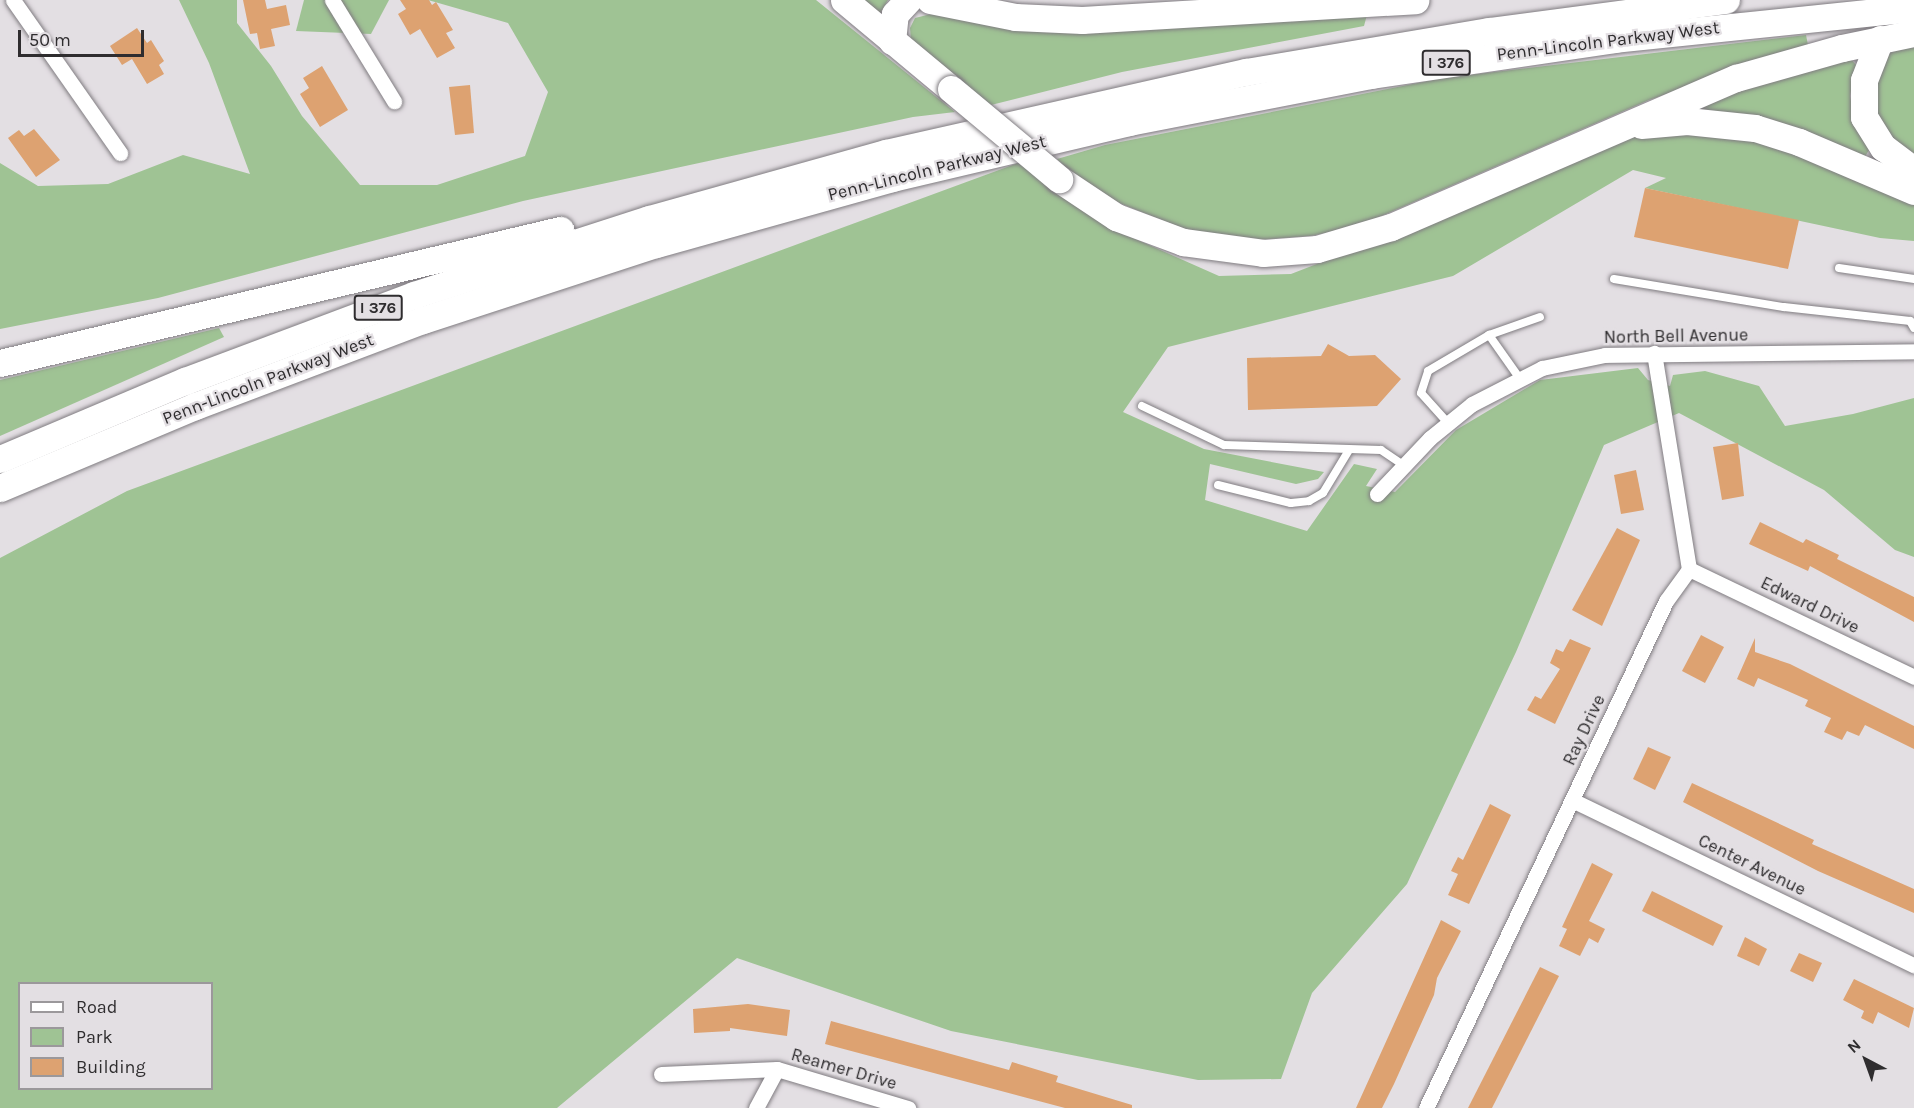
<!DOCTYPE html>
<html>
<head>
<meta charset="utf-8">
<style>
	body { margin:0 }
	#map { position:relative; width:1914px; height:1108px; overflow:hidden; background:#e3dfe3; font-family:Karla,sans-serif }
	div>[style] { position:absolute }
	[style*='--x'] { left:calc(var(--x)*1px); top:calc(var(--y)*1px); width:calc(var(--w)*1px); rotate:calc(var(--a)*1deg) }
	.green>* { inset:0; background:#9fc394 }
	.building>* { inset:0; background:#dda271 }
	.roads { filter:drop-shadow(0 0 2px #807c81) drop-shadow(0 0 2px #807c81) }
	.service>* { height:8px; margin:-4px; padding:0 4px; transform-origin:4px; border-radius:4px; background:#fff }
	.minor>* { height:15px; margin:-7.5px; padding:0 7.5px; transform-origin:7.5px; border-radius:7.5px; background:#fff }
	.motorway>* { height:27px; margin:-13.5px; padding:0 13.5px; transform-origin:13.5px; border-radius:13.5px; background:#fff }
	.bridges { filter:drop-shadow(0 0 2px #807c81) drop-shadow(0 0 2px #807c81) }
	.motorway-bridge>* { height:27px; margin:-13.5px; padding:0 13.5px; transform-origin:13.5px; border-radius:13.5px; background:#fff }
	span { translate:-50% -50%; white-space:nowrap; text-align:center; line-height:1.15; -webkit-text-stroke:4.5px #e3dfe3; paint-order:stroke }
	.shield-label span { padding:2px 4px; background:#e3dfe3; border:2px solid; border-radius:4px; -webkit-text-stroke-width:0 }
	.shield-label { font-size:16px; color:#2f2d2f; font-weight:700 }
	.street-label { font-size:18px; color:#2f2d2f }
	.legend { position:absolute; left:18px; top:982px; width:195px; height:108px; box-sizing:border-box; background:#e3dfe3; border:2px solid #9b989b; margin:0; padding:8px 10px; list-style:none; font-size:18px; color:#2f2d2f }
	.legend li { display:flex; align-items:center; gap:12px; height:30px }
	.legend b { width:30px; border:2px solid #9b989b }
	.north { position:absolute; left:1836px; top:1030px; width:60px; height:60px; -webkit-text-stroke:4px #e3dfe3; paint-order:stroke; rotate:319deg; font-size:16px; font-weight:700; line-height:24px; text-align:center; color:#2f2d2f }
	.north::after { content:''; display:block; margin:auto; width:21px; height:27px; background:#2f2d2f; clip-path:polygon(50% 0,100% 100%,50% 72%,0 100%) }
	.scale { position:absolute; left:18px; top:30px; width:126px; height:27px; box-sizing:border-box; border:3px solid #2f2d2f; border-top:0; padding-left:8px; font-size:18px; line-height:21px; white-space:nowrap; color:#2f2d2f; -webkit-text-stroke:4px #e3dfe3; paint-order:stroke }
</style>
</head>
<body>
<div id="map">
	<div class="green">
		<div style="clip-path:polygon(179px 0,237px 0,237px 23px,271px 66px,302px 116px,360px 185px,437px 185px,525px 156px,548px 92px,508px 23px,428px 0,816px 0,955px 112px,913px 117px,523px 201px,158px 298px,0 329px,0 163px,38px 186px,108px 184px,183px 155px,250px 174px,209px 63px)"></div>
		<div style="clip-path:polygon(304px 0,389px 0,371px 34px,296px 31px)"></div>
		<div style="clip-path:polygon(862px 0,888px 0,879px 15px)"></div>
		<div style="clip-path:polygon(1368px 11px,1364px 26px,1122px 72px,991px 105px,911px 41px,910px 28px,915px 18px,939px 12px)"></div>
		<div style="clip-path:polygon(1806px 35px,1808px 45px,1649px 100px,1356px 227px,1310px 236px,1258px 240px,1189px 231px,1092px 192px,1057px 159px,1105px 145px,1443px 78px)"></div>
		<div style="clip-path:polygon(1914px 45px,1914px 174px,1871px 113px,1881px 55px)"></div>
		<div style="clip-path:polygon(1851px 59px,1856px 65px,1850px 96px,1854px 117px,1872px 145px,1863px 160px,1694px 108px,1762px 83px)"></div>
		<div style="clip-path:polygon(evenodd,1654px 131px,1793px 145px,1914px 197px,1914px 241px,1880px 238px,1645px 188px,1666px 178px,1633px 170px,1453px 276px,1168px 347px,1123px 412px,1204px 449px,1324px 472px,1318px 479px,1296px 484px,1210px 464px,1205px 500px,1307px 531px,1354px 464px,1377px 469px,1366px 486px,1395px 492px,1456px 430px,1540px 380px,1638px 368px,1648px 380px,1670px 386px,1673px 375px,1705px 371px,1759px 386px,1785px 426px,1853px 414px,1914px 398px,1914px 557px,1895px 550px,1824px 490px,1679px 413px,1604px 445px,1516px 652px,1407px 884px,1312px 993px,1281px 1079px,1198px 1080px,951px 1031px,737px 958px,557px 1108px,0 1108px,0 558px,127px 491px,1018px 163px,1104px 225px,1219px 276px,1291px 274px,1533px 180px,1620px 138px,1654px 131px,20px 984px,212px 984px,212px 1088px,20px 1088px,20px 984px)"></div>
		<div style="clip-path:polygon(219px 328px,224px 337px,0 436px,0 380px)"></div>
	</div>
	<div class="building">
		<div style="clip-path:polygon(243px 0,265px 0,267px 9px,286px 5px,290px 25px,271px 29px,275px 46px,260px 49px,257px 33px,250px 34px)"></div>
		<div style="clip-path:polygon(400px 0,429px 0,432px 5px,436px 2px,453px 30px,446px 33px,455px 48px,437px 58px,420px 29px,410px 35px,398px 14px,406px 9px)"></div>
		<div style="clip-path:polygon(137px 28px,147px 43px,151px 40px,164px 61px,159px 65px,164px 74px,147px 84px,132px 59px,122px 65px,110px 46px)"></div>
		<div style="clip-path:polygon(322px 66px,348px 110px,320px 127px,300px 94px,309px 88px,303px 78px)"></div>
		<div style="clip-path:polygon(470px 85px,474px 133px,455px 135px,449px 87px)"></div>
		<div style="clip-path:polygon(34px 129px,60px 160px,36px 177px,8px 138px,19px 130px,24px 136px)"></div>
		<div style="clip-path:polygon(1645px 188px,1799px 220px,1788px 269px,1634px 237px)"></div>
		<div style="clip-path:polygon(1328px 344px,1349px 356px,1375px 355px,1401px 379px,1377px 406px,1248px 410px,1247px 358px,1321px 356px)"></div>
		<div style="clip-path:polygon(1738px 443px,1744px 496px,1722px 500px,1713px 447px)"></div>
		<div style="clip-path:polygon(1636px 470px,1644px 510px,1621px 514px,1614px 475px)"></div>
		<div style="clip-path:polygon(1760px 522px,1803px 543px,1806px 539px,1839px 555px,1837px 559px,1914px 597px,1914px 622px,1810px 566px,1808px 571px,1749px 544px)"></div>
		<div style="clip-path:polygon(1617px 528px,1640px 540px,1602px 626px,1572px 610px)"></div>
		<div style="clip-path:polygon(1701px 635px,1724px 647px,1705px 683px,1682px 671px)"></div>
		<div style="clip-path:polygon(1755px 638px,1755px 652px,1790px 664px,1914px 726px,1914px 749px,1865px 725px,1859px 736px,1847px 731px,1842px 740px,1824px 732px,1831px 718px,1805px 706px,1808px 700px,1758px 678px,1754px 687px,1737px 679px)"></div>
		<div style="clip-path:polygon(1570px 639px,1591px 648px,1555px 724px,1527px 710px,1535px 696px,1541px 699px,1560px 669px,1550px 663px,1556px 649px,1563px 652px)"></div>
		<div style="clip-path:polygon(1648px 747px,1671px 757px,1655px 790px,1633px 779px)"></div>
		<div style="clip-path:polygon(1692px 783px,1814px 840px,1812px 844px,1914px 889px,1914px 913px,1818px 871px,1683px 802px)"></div>
		<div style="clip-path:polygon(1490px 804px,1511px 815px,1469px 904px,1448px 895px,1458px 874px,1451px 871px,1458px 857px,1463px 860px)"></div>
		<div style="clip-path:polygon(1592px 863px,1613px 874px,1589px 921px,1605px 929px,1598px 943px,1589px 938px,1580px 956px,1559px 946px,1567px 929px,1562px 927px)"></div>
		<div style="clip-path:polygon(1652px 891px,1723px 926px,1713px 946px,1642px 911px)"></div>
		<div style="clip-path:polygon(1441px 920px,1461px 931px,1437px 978px,1434px 995px,1394px 1084px,1382px 1108px,1356px 1108px)"></div>
		<div style="clip-path:polygon(1745px 937px,1767px 949px,1759px 966px,1737px 956px)"></div>
		<div style="clip-path:polygon(1799px 953px,1822px 963px,1813px 982px,1790px 971px)"></div>
		<div style="clip-path:polygon(1540px 967px,1559px 976px,1492px 1108px,1468px 1108px)"></div>
		<div style="clip-path:polygon(1854px 979px,1914px 1008px,1909px 1028px,1878px 1012px,1873px 1024px,1861px 1018px,1864px 1011px,1843px 1000px)"></div>
		<div style="clip-path:polygon(748px 1004px,790px 1010px,787px 1036px,730px 1028px,730px 1031px,694px 1033px,693px 1009px)"></div>
		<div style="clip-path:polygon(831px 1021px,1009px 1070px,1012px 1062px,1058px 1076px,1056px 1082px,1132px 1105px,1132px 1108px,1065px 1108px,825px 1044px)"></div>
	</div>
	<div class="roads">
		<div class="service">
			<div style="--x:1839;--y:268;--w:76;--a:8.3"></div>
			<div style="--x:1614;--y:279;--w:172;--a:9.4"></div>
			<div style="--x:1784;--y:307;--w:127;--a:6.3"></div>
			<div style="--x:1910;--y:321;--w:8;--a:60"></div>
			<div style="--x:1489;--y:335;--w:54;--a:54.8"></div>
			<div style="--x:1142;--y:406;--w:91;--a:25.4"></div>
			<div style="--x:1224;--y:445;--w:157;--a:1.8"></div>
			<div style="--x:1381;--y:450;--w:25;--a:34"></div>
			<div style="--x:1448;--y:423;--w:40;--a:-132"></div>
			<div style="--x:1421;--y:393;--w:23;--a:-72"></div>
			<div style="--x:1428;--y:371;--w:71;--a:-30.5"></div>
			<div style="--x:1489;--y:335;--w:54;--a:-19.4"></div>
			<div style="--x:1218;--y:485;--w:75;--a:13.9"></div>
			<div style="--x:1291;--y:503;--w:18;--a:-6"></div>
			<div style="--x:1309;--y:501;--w:16;--a:-30"></div>
			<div style="--x:1323;--y:493;--w:50;--a:-58.8"></div>
		</div>
		<div class="minor">
			<div style="--x:13;--y:0;--w:187;--a:55"></div>
			<div style="--x:332;--y:0;--w:119;--a:58.5"></div>
			<div style="--x:1377;--y:494;--w:77;--a:-46.6"></div>
			<div style="--x:1430;--y:438;--w:54;--a:-39"></div>
			<div style="--x:1472;--y:404;--w:79;--a:-27.2"></div>
			<div style="--x:1542;--y:368;--w:64;--a:-11.7"></div>
			<div style="--x:1605;--y:355;--w:309;--a:-0.7"></div>
			<div style="--x:1689;--y:569;--w:250;--a:25.6"></div>
			<div style="--x:1572;--y:800;--w:380;--a:25.8"></div>
			<div style="--x:661;--y:1074;--w:116;--a:-2.5"></div>
			<div style="--x:777;--y:1069;--w:137;--a:16.6"></div>
			<div style="--x:756;--y:1108;--w:44;--a:-61.7"></div>
			<div style="--x:1426;--y:1108;--w:561;--a:-64.67"></div>
			<div style="--x:1666;--y:601;--w:39;--a:-54"></div>
			<div style="--x:1689;--y:569;--w:219;--a:-99.2"></div>
		</div>
		<div class="motorway">
			<div style="--x:844;--y:0;--w:139;--a:39.8"></div>
			<div style="--x:930;--y:0;--w:87;--a:11.3"></div>
			<div style="--x:1015;--y:17;--w:67;--a:2.6"></div>
			<div style="--x:1082;--y:20;--w:334;--a:-3.4"></div>
			<div style="--x:1880;--y:39;--w:44;--a:111.3"></div>
			<div style="--x:1864;--y:80;--w:37;--a:90"></div>
			<div style="--x:1864;--y:117;--w:36;--a:58"></div>
			<div style="--x:1883;--y:147;--w:39;--a:37"></div>
			<div style="--x:892;--y:41;--w:27;--a:-84"></div>
			<div style="--x:895;--y:14;--w:19;--a:-47"></div>
			<div style="--x:1641;--y:125;--w:46;--a:-5"></div>
			<div style="--x:1687;--y:121;--w:68;--a:5.9"></div>
			<div style="--x:1755;--y:128;--w:46;--a:17.7"></div>
			<div style="--x:1799;--y:142;--w:125;--a:23.1"></div>
			<div style="--x:1059;--y:179;--w:69;--a:33.7"></div>
			<div style="--x:1116;--y:217;--w:72;--a:20.5"></div>
			<div style="--x:1183;--y:242;--w:81;--a:7.8"></div>
			<div style="--x:1263;--y:253;--w:54;--a:-4.2"></div>
			<div style="--x:1317;--y:249;--w:77;--a:-16.6"></div>
			<div style="--x:1391;--y:227;--w:376;--a:-23.4"></div>
			<div style="--x:1736;--y:78;--w:110;--a:-15.8"></div>
			<div style="--x:1842;--y:48;--w:74;--a:-11.8"></div>
			<div style="--x:0;--y:363;--w:576;--a:-13.36"></div>
			<div style="--x:0;--y:459;--w:201;--a:-22.9"></div>
			<div style="--x:185;--y:381;--w:245;--a:-20.6"></div>
			<div style="--x:414;--y:295;--w:247;--a:-17.9"></div>
			<div style="--x:649;--y:219;--w:246;--a:-15.6"></div>
			<div style="--x:886;--y:153;--w:369;--a:-12.7"></div>
			<div style="--x:1246;--y:72;--w:246;--a:-9.6"></div>
			<div style="--x:1489;--y:31;--w:239;--a:-7.5"></div>
			<div style="--x:0;--y:488;--w:212;--a:-22.8"></div>
			<div style="--x:195;--y:406;--w:244;--a:-20.7"></div>
			<div style="--x:423;--y:320;--w:245;--a:-18.1"></div>
			<div style="--x:656;--y:244;--w:245;--a:-15.6"></div>
			<div style="--x:892;--y:178;--w:244;--a:-13.3"></div>
			<div style="--x:1129;--y:122;--w:247;--a:-11"></div>
			<div style="--x:1371;--y:75;--w:246;--a:-8.4"></div>
			<div style="--x:1614;--y:39;--w:302;--a:-5.9"></div>
		</div>
	</div>
	<div class="bridges">
		<div class="motorway-bridge">
			<div style="--x:951;--y:89;--w:141;--a:39.8"></div>
		</div>
	</div>
	<div class="shield-label">
		<span style="left:1446px;top:63px">I 376</span>
		<span style="left:378px;top:308px">I 376</span>
	</div>
	<div class="street-label">
		<span style="left:1608px;top:41px;rotate:-7deg">Penn-Lincoln Parkway West</span>
		<span style="left:937px;top:168px;rotate:-14deg">Penn-Lincoln Parkway West</span>
		<span style="left:1676px;top:336px;rotate:-1deg">North Bell Avenue</span>
		<span style="left:268px;top:379px;rotate:-21deg">Penn-Lincoln Parkway West</span>
		<span style="left:1810px;top:605px;rotate:26deg">Edward Drive</span>
		<span style="left:1584px;top:730px;rotate:-65deg">Ray Drive</span>
		<span style="left:1752px;top:865px;rotate:26deg">Center Avenue</span>
		<span style="left:844px;top:1069px;rotate:16deg">Reamer Drive</span>
	</div>
	<ul class="legend">
	<li><b style="height:8px;background:#fff"></b>Road</li>
	<li><b style="height:16px;background:#9fc394"></b>Park</li>
	<li><b style="height:16px;background:#dda271"></b>Building</li>
	</ul>
	<div class="north">N</div>
	<div class="scale">50 m</div>
</div>
</body>
</html>
